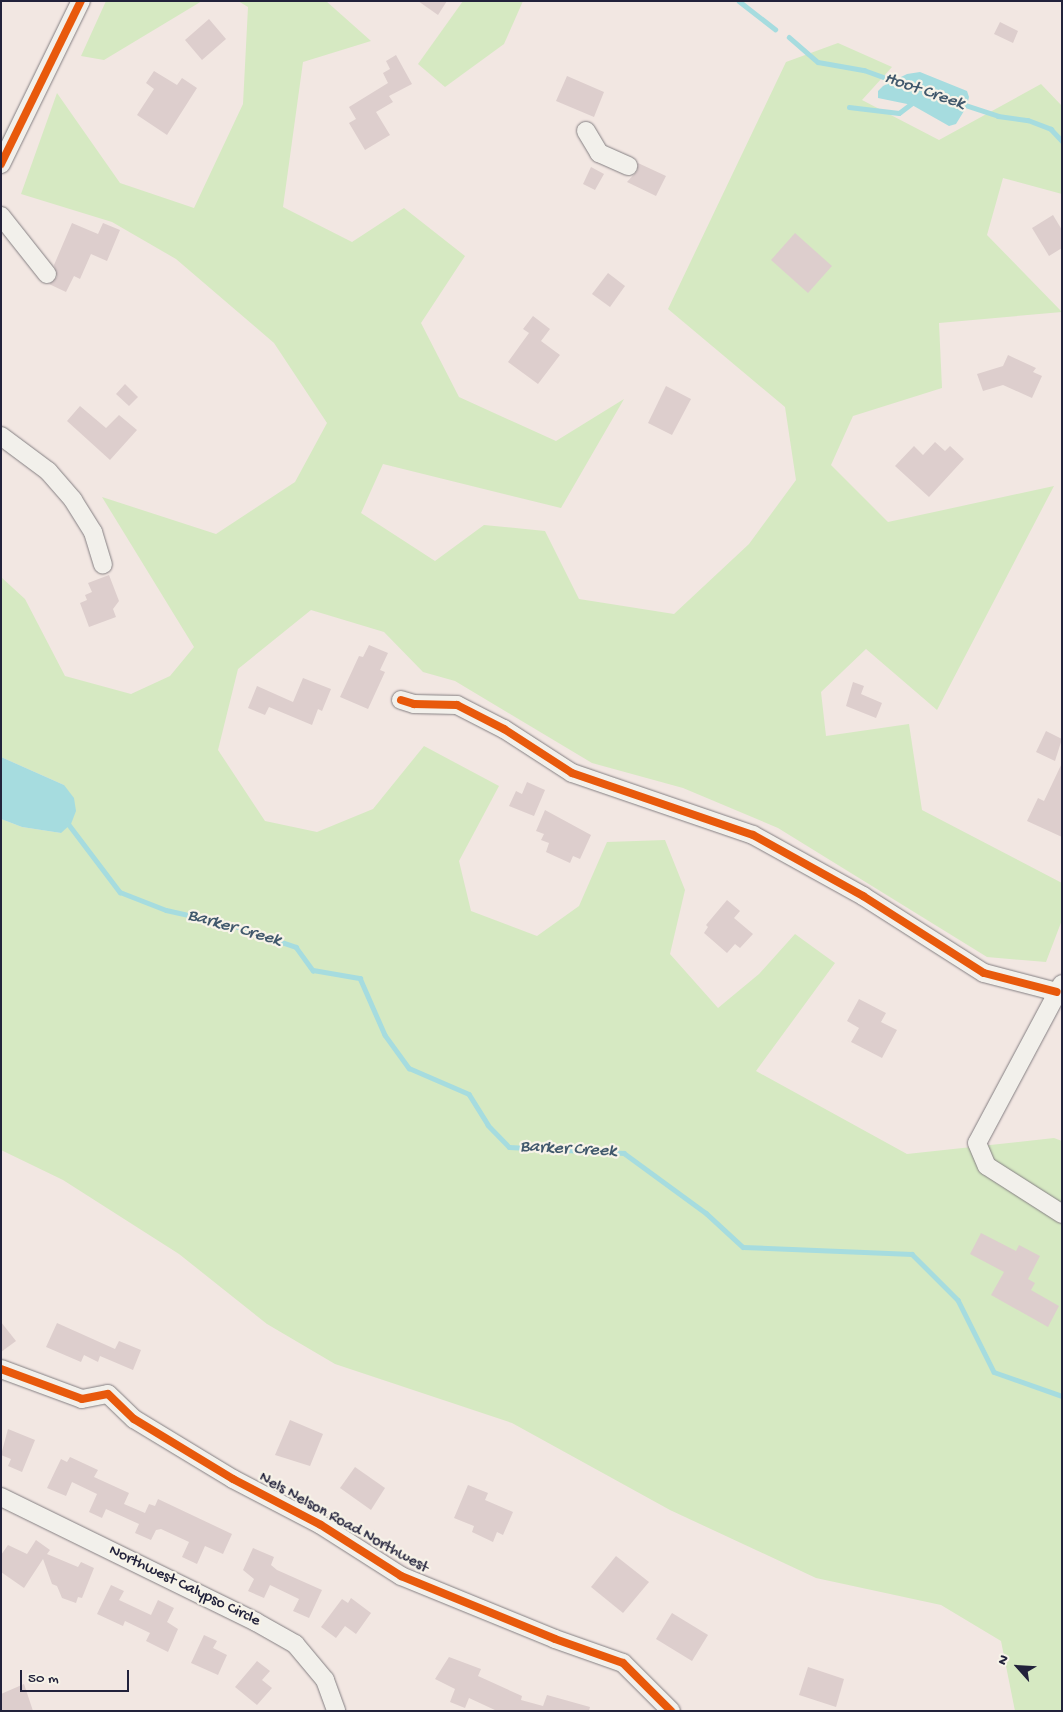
<!DOCTYPE html>
<html>
<head>
<meta charset="utf-8">
<style>
	body { margin:0 }
	#map { position:relative; width:1063px; height:1712px; overflow:hidden; background:#f2e7e2; font-family:"Gochi Hand",sans-serif }
	div>[style] { position:absolute }
	[style*='--x'] { left:calc(var(--x)*1px); top:calc(var(--y)*1px); width:calc(var(--w)*1px); rotate:calc(var(--a)*1deg) }
	.green>* { inset:0; background:#d6e9c2 }
	.water>* { inset:0; background:#a6dcdf }
	.stream>* { height:4.5px; margin:-2.25px; padding:0 2.25px; transform-origin:2.25px; border-radius:2.25px; background:#a6dcdf }
	.building>* { inset:0; background:#ddcecd }
	.roads { filter:drop-shadow(0 0 1px #847f82) drop-shadow(0 0 1px #847f82) }
	.minor>* { height:18px; margin:-9px; padding:0 9px; transform-origin:9px; border-radius:9px; background:#f2f0eb }
	.cycleway>* { height:8px; margin:-4px; padding:0 4px; transform-origin:4px; border-radius:4px; background:#e8590c }
	span { translate:-50% -50%; white-space:nowrap; text-align:center; line-height:1.15; -webkit-text-stroke:4.5px #f7f3e8; paint-order:stroke }
	.street-label { font-size:16px; color:#22223b }
	.water-label { font-size:18px; color:#40586c; font-style:italic }
	.frame { position:absolute; inset:0; border:2px solid #22223b; pointer-events:none }
	.north { position:absolute; left:993px; top:1642px; width:50px; height:50px; -webkit-text-stroke:4px #f7f3e8; paint-order:stroke; rotate:296deg; font-size:14px; font-weight:700; line-height:20px; text-align:center; color:#22223b }
	.north::after { content:''; display:block; margin:auto; width:18px; height:22px; background:#22223b; clip-path:polygon(50% 0,100% 100%,50% 72%,0 100%) }
	.scale { position:absolute; left:20px; top:1670px; width:109px; height:22px; box-sizing:border-box; border:2px solid #22223b; border-top:0; padding-left:6px; font-size:15px; line-height:18px; white-space:nowrap; color:#22223b; -webkit-text-stroke:4px #f7f3e8; paint-order:stroke }
</style>
</head>
<body>
<div id="map">
	<div class="green">
		<div style="clip-path:polygon(106px 1px,159px 2px,202px 1px,104px 60px,81px 56px)"></div>
		<div style="clip-path:polygon(238px 1px,326px 1px,371px 41px,303px 62px,283px 207px,352px 242px,404px 208px,465px 256px,421px 323px,459px 397px,556px 441px,624px 399px,561px 508px,383px 464px,361px 513px,435px 561px,484px 525px,545px 531px,579px 599px,674px 614px,749px 544px,796px 480px,785px 407px,668px 309px,786px 62px,838px 43px,892px 67px,862px 100px,939px 140px,1041px 84px,1062px 106px,1062px 194px,1003px 178px,987px 235px,1062px 312px,939px 323px,942px 388px,853px 416px,831px 465px,888px 522px,1054px 486px,937px 710px,866px 649px,821px 692px,826px 736px,909px 724px,922px 810px,1062px 883px,1062px 920px,1046px 962px,987px 957px,778px 828px,683px 788px,592px 763px,455px 681px,423px 672px,384px 632px,311px 610px,238px 669px,218px 750px,265px 821px,317px 832px,373px 809px,424px 746px,499px 786px,459px 861px,471px 911px,537px 936px,579px 906px,607px 842px,665px 840px,685px 890px,670px 954px,718px 1008px,759px 974px,795px 934px,835px 963px,756px 1071px,907px 1154px,1054px 1138px,1062px 1141px,1062px 1711px,1015px 1711px,1001px 1641px,941px 1605px,816px 1578px,670px 1510px,512px 1423px,335px 1364px,267px 1324px,179px 1254px,63px 1180px,1px 1150px,1px 819px,22px 827px,61px 833px,64px 785px,1px 757px,1px 577px,25px 599px,65px 676px,131px 694px,170px 676px,194px 647px,102px 497px,216px 534px,295px 482px,327px 423px,274px 343px,176px 259px,112px 222px,21px 194px,57px 93px,120px 183px,194px 208px,243px 104px,248px 7px)"></div>
		<div style="clip-path:polygon(463px 1px,523px 1px,504px 44px,445px 87px,418px 64px)"></div>
	</div>
	<div class="water">
		<div style="clip-path:polygon(920px 72px,967px 91px,969px 97px,967px 106px,956px 124px,949px 126px,912px 105px,878px 98px,878px 91px,883px 86px,907px 74px)"></div>
		<div style="clip-path:polygon(1px 757px,64px 785px,74px 798px,76px 811px,71px 824px,61px 833px,22px 827px,1px 819px)"></div>
	</div>
	<div class="stream">
		<div style="--x:739;--y:1;--w:46;--a:37.9"></div>
		<div style="--x:789;--y:37;--w:38;--a:41"></div>
		<div style="--x:818;--y:62;--w:47;--a:9.9"></div>
		<div style="--x:864;--y:70;--w:38;--a:20"></div>
		<div style="--x:962;--y:104;--w:38;--a:18"></div>
		<div style="--x:998;--y:116;--w:30;--a:8"></div>
		<div style="--x:1028;--y:120;--w:25;--a:21"></div>
		<div style="--x:1051;--y:129;--w:16;--a:47"></div>
		<div style="--x:849;--y:107;--w:50;--a:6.8"></div>
		<div style="--x:899;--y:113;--w:20;--a:-37"></div>
		<div style="--x:67;--y:822;--w:88;--a:52.9"></div>
		<div style="--x:120;--y:892;--w:49;--a:21.4"></div>
		<div style="--x:166;--y:910;--w:65;--a:12.5"></div>
		<div style="--x:229;--y:924;--w:71;--a:18.9"></div>
		<div style="--x:296;--y:947;--w:29;--a:54"></div>
		<div style="--x:313;--y:970;--w:48;--a:9.7"></div>
		<div style="--x:360;--y:978;--w:62;--a:66.3"></div>
		<div style="--x:385;--y:1035;--w:41;--a:54"></div>
		<div style="--x:409;--y:1068;--w:65;--a:23.4"></div>
		<div style="--x:469;--y:1094;--w:36;--a:58"></div>
		<div style="--x:488;--y:1125;--w:30;--a:46"></div>
		<div style="--x:509;--y:1147;--w:115;--a:3"></div>
		<div style="--x:624;--y:1153;--w:102;--a:36.2"></div>
		<div style="--x:706;--y:1213;--w:50;--a:42.6"></div>
		<div style="--x:743;--y:1247;--w:169;--a:2.4"></div>
		<div style="--x:912;--y:1254;--w:65;--a:45"></div>
		<div style="--x:958;--y:1300;--w:80;--a:63.4"></div>
		<div style="--x:994;--y:1372;--w:72;--a:19.4"></div>
	</div>
	<div class="building">
		<div style="clip-path:polygon(418px 1px,447px 1px,438px 15px)"></div>
		<div style="clip-path:polygon(209px 19px,226px 39px,202px 60px,185px 40px)"></div>
		<div style="clip-path:polygon(1000px 22px,1018px 31px,1013px 43px,994px 34px)"></div>
		<div style="clip-path:polygon(396px 55px,412px 84px,389px 96px,393px 102px,376px 112px,390px 135px,365px 150px,349px 123px,356px 119px,349px 107px,388px 83px,383px 73px,390px 69px,386px 61px)"></div>
		<div style="clip-path:polygon(154px 71px,177px 85px,182px 78px,197px 88px,167px 135px,137px 115px,154px 89px,146px 83px)"></div>
		<div style="clip-path:polygon(567px 76px,604px 92px,594px 117px,556px 101px)"></div>
		<div style="clip-path:polygon(638px 163px,666px 176px,656px 196px,627px 182px,637px 171px)"></div>
		<div style="clip-path:polygon(591px 167px,604px 174px,595px 190px,583px 184px)"></div>
		<div style="clip-path:polygon(1053px 215px,1062px 230px,1062px 248px,1049px 256px,1032px 228px)"></div>
		<div style="clip-path:polygon(72px 223px,98px 234px,103px 223px,120px 230px,107px 261px,91px 254px,80px 279px,74px 276px,66px 292px,49px 284px,57px 277px,54px 265px)"></div>
		<div style="clip-path:polygon(795px 233px,832px 266px,808px 293px,771px 260px)"></div>
		<div style="clip-path:polygon(608px 273px,625px 286px,610px 307px,592px 294px)"></div>
		<div style="clip-path:polygon(533px 316px,550px 329px,541px 341px,560px 355px,538px 384px,508px 362px,529px 333px,523px 329px)"></div>
		<div style="clip-path:polygon(1008px 355px,1036px 368px,1033px 372px,1042px 376px,1032px 398px,1003px 385px,983px 391px,977px 374px,1003px 366px)"></div>
		<div style="clip-path:polygon(125px 384px,138px 397px,129px 406px,116px 394px)"></div>
		<div style="clip-path:polygon(666px 386px,691px 399px,672px 435px,648px 423px)"></div>
		<div style="clip-path:polygon(80px 406px,106px 428px,119px 415px,137px 430px,110px 460px,67px 421px)"></div>
		<div style="clip-path:polygon(935px 442px,945px 451px,950px 446px,964px 459px,929px 497px,895px 466px,914px 446px,923px 455px)"></div>
		<div style="clip-path:polygon(109px 575px,119px 601px,113px 609px,116px 617px,89px 627px,80px 603px,87px 600px,85px 595px,92px 592px,88px 583px)"></div>
		<div style="clip-path:polygon(369px 645px,388px 653px,380px 670px,385px 672px,368px 709px,340px 697px,359px 656px,363px 657px)"></div>
		<div style="clip-path:polygon(303px 678px,331px 689px,322px 711px,318px 709px,312px 725px,269px 707px,265px 715px,248px 708px,257px 686px,293px 702px)"></div>
		<div style="clip-path:polygon(853px 682px,864px 686px,861px 694px,882px 703px,876px 718px,846px 706px)"></div>
		<div style="clip-path:polygon(1046px 731px,1062px 739px,1055px 761px,1036px 752px)"></div>
		<div style="clip-path:polygon(1062px 763px,1062px 837px,1027px 821px,1038px 798px,1044px 801px)"></div>
		<div style="clip-path:polygon(527px 782px,545px 790px,534px 816px,509px 806px,516px 791px,522px 794px)"></div>
		<div style="clip-path:polygon(545px 810px,591px 835px,580px 859px,573px 856px,570px 863px,546px 852px,549px 843px,541px 840px,544px 834px,536px 831px)"></div>
		<div style="clip-path:polygon(727px 900px,740px 911px,734px 918px,753px 934px,740px 948px,735px 944px,727px 953px,704px 933px,708px 927px,706px 925px)"></div>
		<div style="clip-path:polygon(859px 999px,886px 1013px,881px 1022px,897px 1030px,882px 1058px,851px 1042px,859px 1028px,847px 1021px)"></div>
		<div style="clip-path:polygon(981px 1233px,1016px 1251px,1019px 1245px,1040px 1256px,1028px 1279px,1035px 1283px,1031px 1290px,1059px 1306px,1048px 1327px,991px 1295px,1004px 1272px,970px 1254px)"></div>
		<div style="clip-path:polygon(1px 1322px,16px 1341px,1px 1352px)"></div>
		<div style="clip-path:polygon(57px 1323px,115px 1349px,119px 1341px,141px 1350px,133px 1370px,100px 1356px,98px 1362px,84px 1355px,81px 1362px,46px 1347px)"></div>
		<div style="clip-path:polygon(290px 1420px,323px 1434px,310px 1466px,275px 1455px)"></div>
		<div style="clip-path:polygon(8px 1429px,35px 1440px,22px 1472px,8px 1466px,11px 1459px,1px 1455px)"></div>
		<div style="clip-path:polygon(70px 1457px,98px 1470px,94px 1477px,129px 1493px,124px 1504px,145px 1513px,149px 1504px,155px 1506px,158px 1499px,232px 1534px,223px 1554px,205px 1546px,197px 1564px,182px 1557px,189px 1542px,161px 1529px,156px 1530px,151px 1540px,135px 1533px,139px 1524px,106px 1509px,102px 1518px,89px 1512px,97px 1494px,72px 1482px,66px 1496px,47px 1488px,61px 1459px,67px 1462px)"></div>
		<div style="clip-path:polygon(355px 1467px,385px 1488px,371px 1510px,340px 1488px)"></div>
		<div style="clip-path:polygon(468px 1485px,488px 1493px,485px 1500px,513px 1512px,503px 1535px,497px 1532px,493px 1542px,472px 1532px,474px 1526px,454px 1518px)"></div>
		<div style="clip-path:polygon(36px 1540px,50px 1550px,47px 1554px,78px 1567px,81px 1562px,94px 1568px,82px 1598px,78px 1597px,76px 1603px,62px 1598px,57px 1586px,52px 1584px,43px 1559px,24px 1588px,1px 1572px,1px 1555px,8px 1545px,27px 1554px)"></div>
		<div style="clip-path:polygon(253px 1548px,274px 1557px,271px 1565px,277px 1570px,322px 1590px,309px 1618px,293px 1611px,299px 1599px,270px 1585px,264px 1598px,248px 1591px,254px 1579px,243px 1570px)"></div>
		<div style="clip-path:polygon(616px 1556px,649px 1582px,623px 1613px,591px 1587px)"></div>
		<div style="clip-path:polygon(111px 1585px,124px 1591px,119px 1600px,151px 1615px,158px 1600px,174px 1608px,167px 1622px,178px 1629px,168px 1652px,146px 1641px,150px 1633px,125px 1621px,123px 1626px,97px 1614px)"></div>
		<div style="clip-path:polygon(351px 1598px,371px 1613px,356px 1634px,345px 1626px,336px 1638px,321px 1627px,342px 1599px,348px 1603px)"></div>
		<div style="clip-path:polygon(672px 1613px,708px 1635px,692px 1661px,656px 1639px)"></div>
		<div style="clip-path:polygon(204px 1635px,217px 1641px,213px 1648px,227px 1655px,218px 1675px,191px 1663px)"></div>
		<div style="clip-path:polygon(449px 1657px,481px 1669px,478px 1676px,522px 1696px,521px 1700px,543px 1706px,547px 1695px,590px 1707px,589px 1711px,497px 1711px,469px 1698px,465px 1708px,450px 1702px,455px 1689px,435px 1679px)"></div>
		<div style="clip-path:polygon(257px 1661px,270px 1671px,262px 1680px,272px 1688px,257px 1705px,235px 1687px)"></div>
		<div style="clip-path:polygon(808px 1667px,844px 1679px,836px 1707px,799px 1695px)"></div>
		<div style="clip-path:polygon(24px 1684px,33px 1711px,1px 1711px,1px 1694px)"></div>
	</div>
	<div class="roads">
		<div class="minor">
			<div style="--x:586;--y:131;--w:26;--a:59"></div>
			<div style="--x:599;--y:153;--w:32;--a:24"></div>
			<div style="--x:1;--y:164;--w:182;--a:-63.9"></div>
			<div style="--x:1;--y:216;--w:74;--a:51.6"></div>
			<div style="--x:1;--y:436;--w:59;--a:36.7"></div>
			<div style="--x:48;--y:471;--w:38;--a:49"></div>
			<div style="--x:73;--y:500;--w:38;--a:58"></div>
			<div style="--x:93;--y:532;--w:34;--a:73"></div>
			<div style="--x:401;--y:700;--w:14;--a:17"></div>
			<div style="--x:414;--y:704;--w:43;--a:1.3"></div>
			<div style="--x:457;--y:705;--w:53;--a:27.1"></div>
			<div style="--x:504;--y:729;--w:81;--a:32.9"></div>
			<div style="--x:572;--y:773;--w:191;--a:18.9"></div>
			<div style="--x:753;--y:835;--w:126;--a:29"></div>
			<div style="--x:863;--y:896;--w:143;--a:32.5"></div>
			<div style="--x:984;--y:973;--w:75;--a:14.6"></div>
			<div style="--x:1062;--y:984;--w:180;--a:118.1"></div>
			<div style="--x:977;--y:1143;--w:25;--a:67"></div>
			<div style="--x:987;--y:1166;--w:89;--a:32.6"></div>
			<div style="--x:1;--y:1369;--w:86;--a:20.3"></div>
			<div style="--x:82;--y:1399;--w:26;--a:-11"></div>
			<div style="--x:108;--y:1394;--w:36;--a:44"></div>
			<div style="--x:134;--y:1419;--w:116;--a:31.2"></div>
			<div style="--x:233;--y:1479;--w:99;--a:27.6"></div>
			<div style="--x:321;--y:1525;--w:95;--a:32.5"></div>
			<div style="--x:401;--y:1576;--w:166;--a:22.2"></div>
			<div style="--x:555;--y:1639;--w:72;--a:19.4"></div>
			<div style="--x:623;--y:1663;--w:68;--a:45"></div>
			<div style="--x:1;--y:1497;--w:284;--a:26.1"></div>
			<div style="--x:256;--y:1622;--w:45;--a:29.4"></div>
			<div style="--x:295;--y:1644;--w:47;--a:50.2"></div>
			<div style="--x:325;--y:1680;--w:33;--a:70"></div>
		</div>
	</div>
	<div class="cycleway">
		<div style="--x:1;--y:164;--w:182;--a:-63.9"></div>
		<div style="--x:401;--y:700;--w:14;--a:17"></div>
		<div style="--x:414;--y:704;--w:43;--a:1.3"></div>
		<div style="--x:457;--y:705;--w:53;--a:27.1"></div>
		<div style="--x:504;--y:729;--w:81;--a:32.9"></div>
		<div style="--x:572;--y:773;--w:191;--a:18.9"></div>
		<div style="--x:753;--y:835;--w:126;--a:29"></div>
		<div style="--x:863;--y:896;--w:143;--a:32.5"></div>
		<div style="--x:984;--y:973;--w:75;--a:14.6"></div>
		<div style="--x:1;--y:1369;--w:86;--a:20.3"></div>
		<div style="--x:82;--y:1399;--w:26;--a:-11"></div>
		<div style="--x:108;--y:1394;--w:36;--a:44"></div>
		<div style="--x:134;--y:1419;--w:116;--a:31.2"></div>
		<div style="--x:233;--y:1479;--w:99;--a:27.6"></div>
		<div style="--x:321;--y:1525;--w:95;--a:32.5"></div>
		<div style="--x:401;--y:1576;--w:166;--a:22.2"></div>
		<div style="--x:555;--y:1639;--w:72;--a:19.4"></div>
		<div style="--x:623;--y:1663;--w:68;--a:45"></div>
	</div>
	<div class="street-label">
		<span style="left:343px;top:1524px;rotate:29deg">Nels Nelson Road Northwest</span>
		<span style="left:184px;top:1587px;rotate:26deg">Northwest Calypso Circle</span>
	</div>
	<div class="water-label">
		<span style="left:924px;top:92px;rotate:19deg">Hoot Creek</span>
		<span style="left:234px;top:929px;rotate:16deg">Barker Creek</span>
		<span style="left:568px;top:1150px;rotate:3deg">Barker Creek</span>
	</div>
	<div class="frame"></div>
	<div class="north">N</div>
	<div class="scale">50 m</div>
</div>
</body>
</html>
